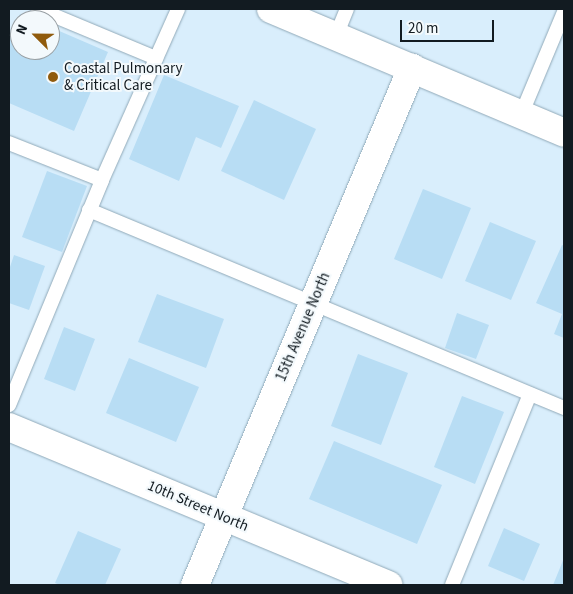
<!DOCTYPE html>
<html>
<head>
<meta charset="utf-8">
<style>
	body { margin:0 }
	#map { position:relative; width:573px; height:594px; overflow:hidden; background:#d9eefc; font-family:"Source Sans 3",sans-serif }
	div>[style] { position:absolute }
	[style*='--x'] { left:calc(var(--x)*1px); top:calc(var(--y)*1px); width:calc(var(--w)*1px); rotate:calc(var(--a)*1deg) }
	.building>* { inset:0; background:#b8ddf4 }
	.roads { filter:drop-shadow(0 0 1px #90a9b8) drop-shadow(0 0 1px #90a9b8) }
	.lane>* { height:14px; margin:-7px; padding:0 7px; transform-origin:7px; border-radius:7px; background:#fff }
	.street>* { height:28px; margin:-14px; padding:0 14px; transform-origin:14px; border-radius:14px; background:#fff }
	.secondary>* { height:28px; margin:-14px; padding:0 14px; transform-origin:14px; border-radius:14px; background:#fff }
	.dots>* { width:14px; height:14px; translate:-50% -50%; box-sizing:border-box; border:2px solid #f3f9fc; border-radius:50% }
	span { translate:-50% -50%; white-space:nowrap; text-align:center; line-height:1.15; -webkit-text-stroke:4px #f3f9fc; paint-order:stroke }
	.poi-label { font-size:15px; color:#121b21 }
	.left { translate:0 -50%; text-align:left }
	.street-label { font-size:15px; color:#121b21 }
	.frame { position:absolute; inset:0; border:10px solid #121b21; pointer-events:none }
	.north { position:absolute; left:10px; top:10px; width:50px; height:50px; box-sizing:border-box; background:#f3f9fc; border:1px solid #99a0a4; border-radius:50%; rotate:293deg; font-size:14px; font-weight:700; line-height:20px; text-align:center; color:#121b21 }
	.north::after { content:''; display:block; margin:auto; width:18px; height:22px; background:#905b0d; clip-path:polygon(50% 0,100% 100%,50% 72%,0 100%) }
	.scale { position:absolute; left:400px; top:20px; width:94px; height:22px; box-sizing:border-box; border:2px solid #121b21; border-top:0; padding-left:6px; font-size:15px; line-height:18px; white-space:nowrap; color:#121b21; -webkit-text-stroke:4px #f3f9fc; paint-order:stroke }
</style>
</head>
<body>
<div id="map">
	<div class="building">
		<div style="clip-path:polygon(20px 14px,34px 20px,20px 20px,20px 50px,50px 50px,50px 27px,108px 52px,74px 131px,9px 103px,9px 40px)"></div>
		<div style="clip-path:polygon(164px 75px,239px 106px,221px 148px,196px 137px,179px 181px,129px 159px)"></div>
		<div style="clip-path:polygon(254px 100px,316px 129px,284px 200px,221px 171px)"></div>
		<div style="clip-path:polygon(47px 171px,87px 186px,62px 252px,22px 237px)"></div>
		<div style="clip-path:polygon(423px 189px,471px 208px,442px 279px,394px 259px)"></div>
		<div style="clip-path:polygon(490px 222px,536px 241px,511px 300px,465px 281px)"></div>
		<div style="clip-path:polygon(562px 245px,564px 246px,564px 338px,554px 334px,562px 314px,536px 303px)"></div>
		<div style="clip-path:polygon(14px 255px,45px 266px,29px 310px,9px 303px,9px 270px)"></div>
		<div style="clip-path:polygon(157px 294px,224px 319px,206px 368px,138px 342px)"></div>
		<div style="clip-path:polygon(457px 313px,489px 325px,476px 359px,445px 348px)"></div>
		<div style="clip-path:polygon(64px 327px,95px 339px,75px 391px,44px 379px)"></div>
		<div style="clip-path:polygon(358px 354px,408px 373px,381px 445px,331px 426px)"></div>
		<div style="clip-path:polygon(129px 358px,199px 387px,176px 442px,106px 413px)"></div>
		<div style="clip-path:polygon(462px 396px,504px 412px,475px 484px,434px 467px)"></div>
		<div style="clip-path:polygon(334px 441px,442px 485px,417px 544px,309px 499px)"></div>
		<div style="clip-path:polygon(504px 528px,540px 544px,524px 581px,488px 566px)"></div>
		<div style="clip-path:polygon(78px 531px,121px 549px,105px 585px,60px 585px,55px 583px)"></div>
		<div style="clip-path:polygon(564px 558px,564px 585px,553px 585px)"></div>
	</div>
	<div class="roads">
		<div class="lane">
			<div style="--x:38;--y:9;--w:128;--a:22.6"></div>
			<div style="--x:336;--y:36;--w:29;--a:-68"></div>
			<div style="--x:521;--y:115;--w:112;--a:-67.3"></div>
			<div style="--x:9;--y:143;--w:100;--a:21.7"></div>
			<div style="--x:89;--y:210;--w:515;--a:22.63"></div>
			<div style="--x:9;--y:405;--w:243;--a:-67.5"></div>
			<div style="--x:102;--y:180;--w:187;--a:-66"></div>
			<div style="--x:452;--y:585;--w:206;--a:-67.8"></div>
		</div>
		<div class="street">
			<div style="--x:9;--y:427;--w:411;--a:22.6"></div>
			<div style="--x:195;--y:585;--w:561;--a:-67.23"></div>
		</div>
		<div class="secondary">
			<div style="--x:271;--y:9;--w:318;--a:22.9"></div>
		</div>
	</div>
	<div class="dots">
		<div style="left:53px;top:77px;background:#905b0d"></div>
	</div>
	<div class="poi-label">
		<span class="left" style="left:64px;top:77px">Coastal Pulmonary<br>&amp; Critical Care</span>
	</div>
	<div class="street-label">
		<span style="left:303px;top:327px;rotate:-67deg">15th Avenue North</span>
		<span style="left:198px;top:506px;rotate:23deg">10th Street North</span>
	</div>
	<div class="frame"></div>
	<div class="north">N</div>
	<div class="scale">20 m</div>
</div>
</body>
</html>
